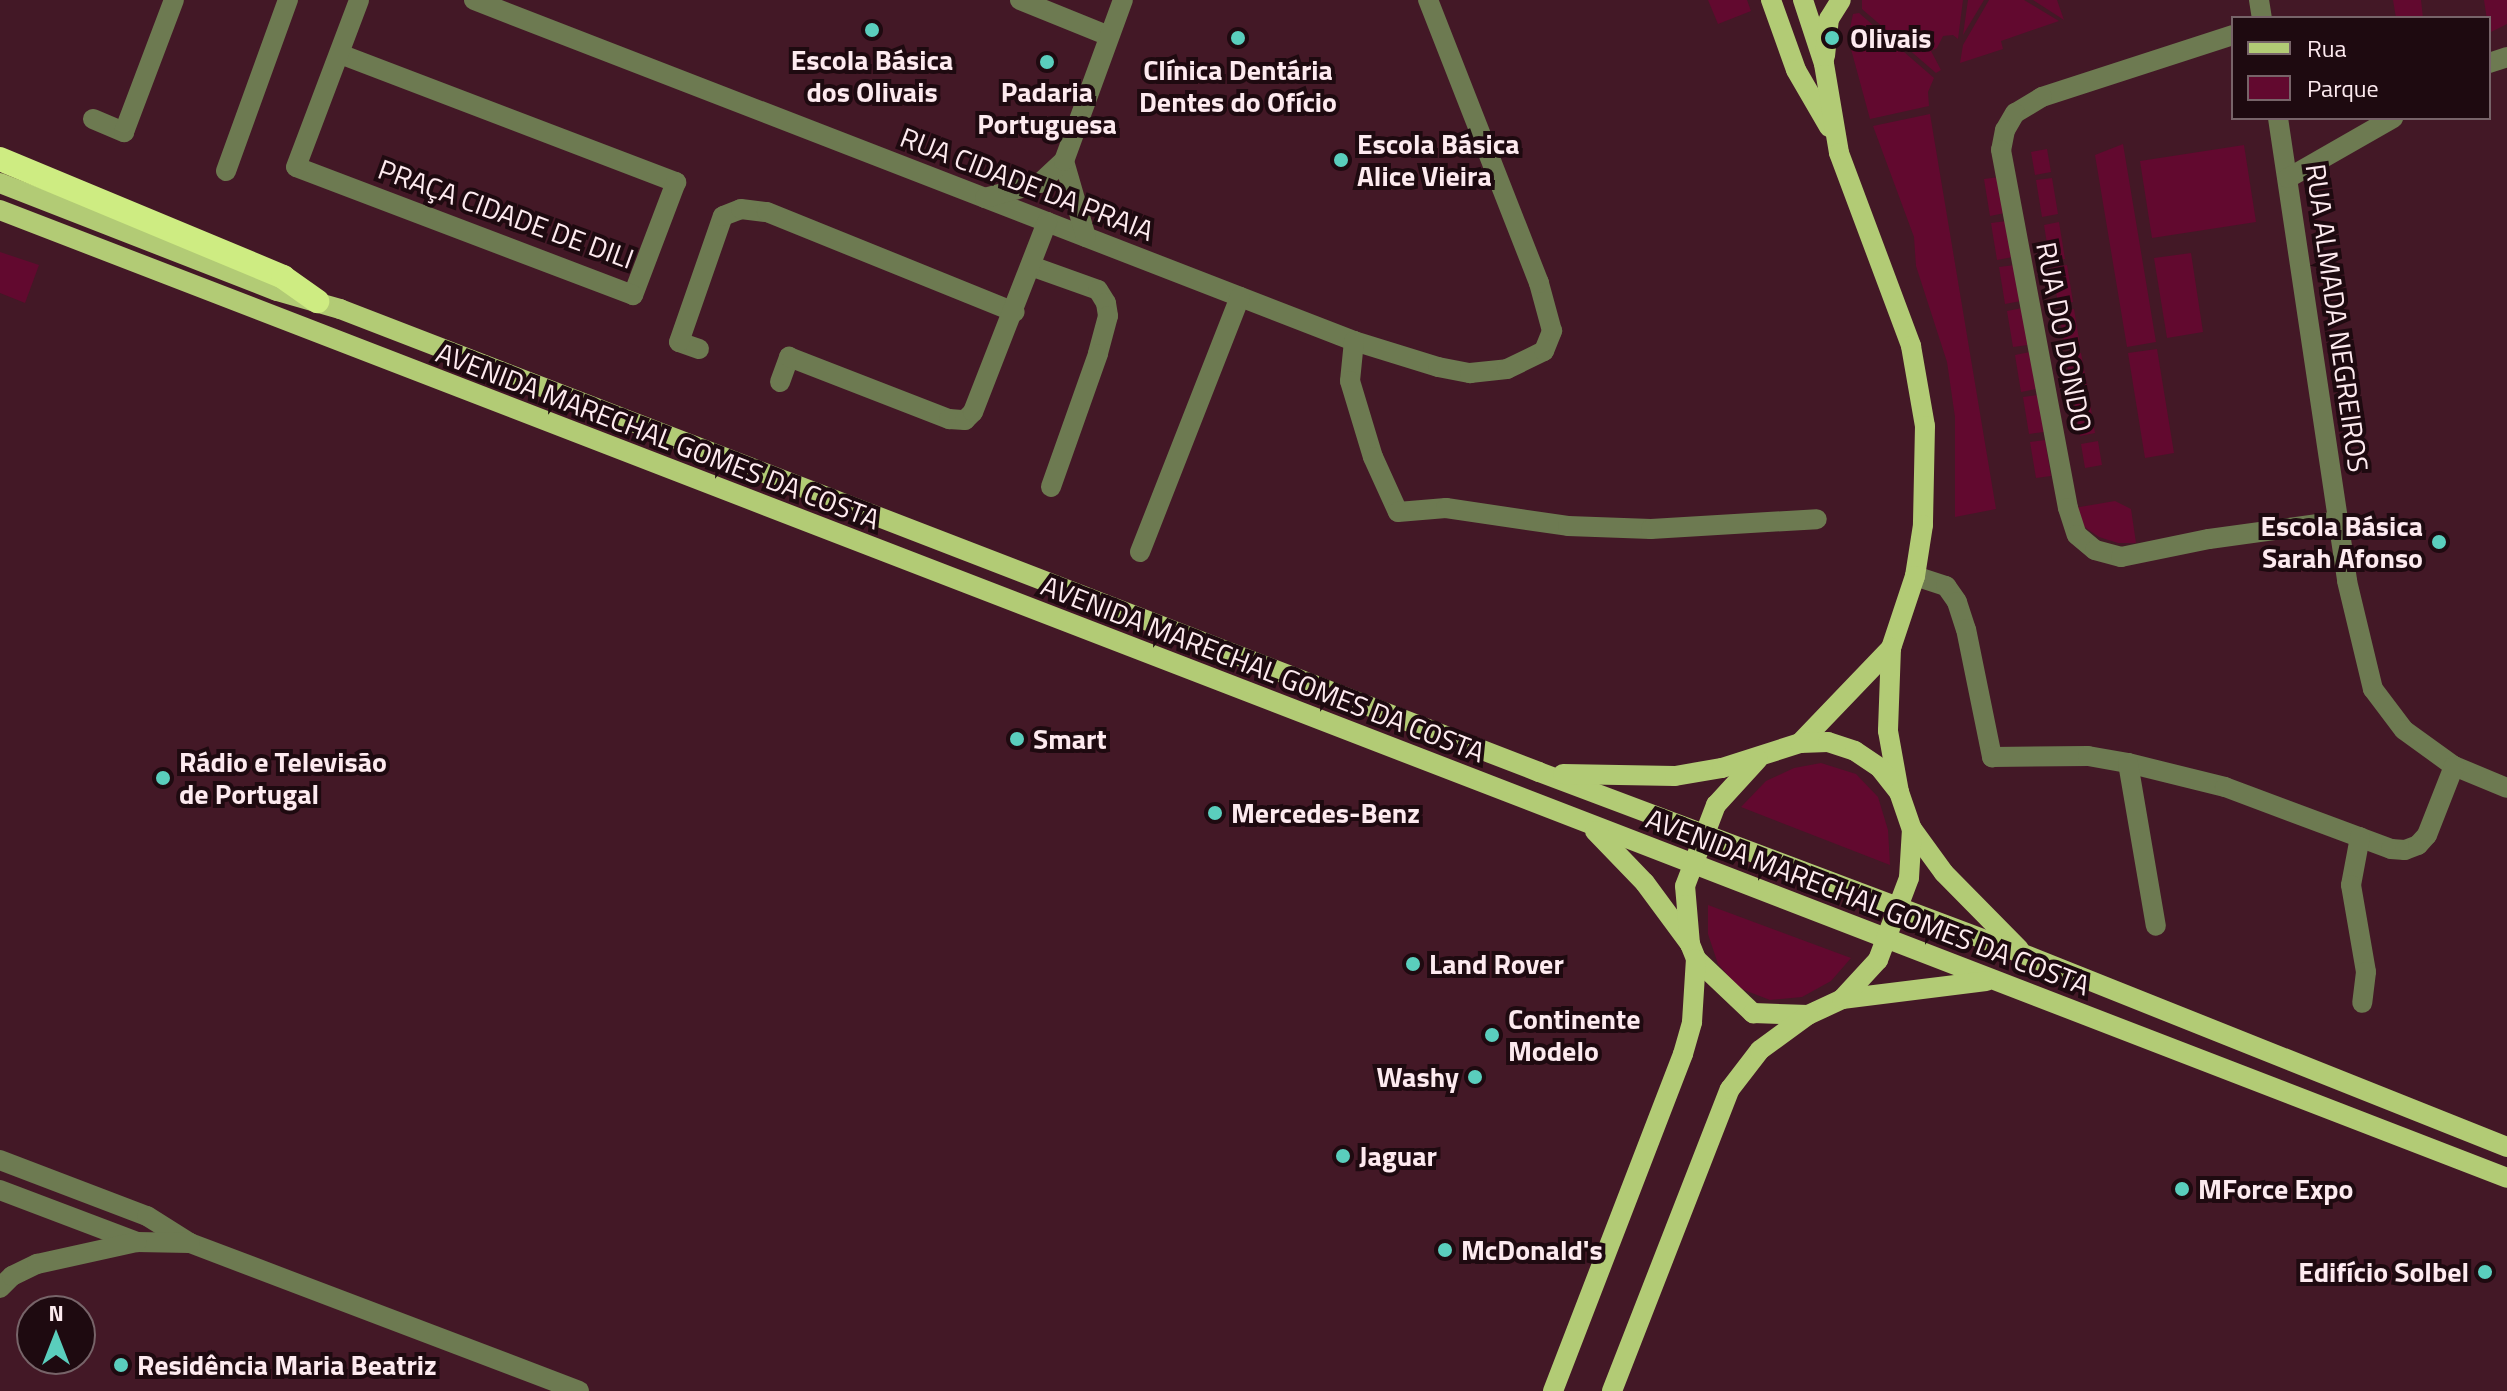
<!DOCTYPE html>
<html>
<head>
<meta charset="utf-8">
<style>
	body { margin:0 }
	#map { position:relative; width:2507px; height:1391px; overflow:hidden; background:#431826; font-family:"Titillium Web",sans-serif }
	div>[style] { position:absolute }
	[style*='--x'] { left:calc(var(--x)*1px); top:calc(var(--y)*1px); width:calc(var(--w)*1px); rotate:calc(var(--a)*1deg) }
	.green>* { inset:0; background:#62092f }
	.minor>* { height:20px; margin:-10px; padding:0 10px; transform-origin:10px; border-radius:10px; background:#6d7a51 }
	.major>* { height:20px; margin:-10px; padding:0 10px; transform-origin:10px; border-radius:10px; background:#b2cb75 }
	.highway>* { height:24px; margin:-12px; padding:0 12px; transform-origin:12px; border-radius:12px; background:#ceec82 }
	.dots>* { width:22px; height:22px; translate:-50% -50%; box-sizing:border-box; border:4px solid #1e0a10; border-radius:50% }
	span { translate:-50% -50%; white-space:nowrap; text-align:center; line-height:1.15; -webkit-text-stroke:8px #1e0a10; paint-order:stroke }
	.poi-label { font-size:28px; color:#fdeaef; font-weight:700 }
	.left { translate:0 -50%; text-align:left }
	.right { translate:-100% -50%; text-align:right }
	.street-label { font-size:28px; color:#fdeaef }
	.legend { position:absolute; left:2231px; top:16px; width:260px; height:104px; box-sizing:border-box; background:#1e0a10; border:2px solid #776469; margin:0; padding:10px 14px; list-style:none; font-size:24px; color:#fdeaef }
	.legend li { display:flex; align-items:center; gap:16px; height:40px }
	.legend b { width:40px; border:2px solid #776469 }
	.north { position:absolute; left:16px; top:1295px; width:80px; height:80px; box-sizing:border-box; background:#1e0a10; border:2px solid #776469; border-radius:50%; rotate:0deg; font-size:22px; font-weight:700; line-height:32px; text-align:center; color:#fdeaef }
	.north::after { content:''; display:block; margin:auto; width:28px; height:36px; background:#5acebd; clip-path:polygon(50% 0,100% 100%,50% 72%,0 100%) }
</style>
</head>
<body>
<div id="map">
	<div class="green">
		<div style="clip-path:polygon(1708px 0,1747px 0,1751px 11px,1718px 24px)"></div>
		<div style="clip-path:polygon(1862px 0,1963px 0,1958px 39px,1953px 35px,1943px 36px,1937px 48px,1931px 51px,1941px 70px,1936px 73px,1862px 9px)"></div>
		<div style="clip-path:polygon(1968px 0,1984px 0,1963px 35px)"></div>
		<div style="clip-path:polygon(1989px 0,2024px 0,2059px 21px,2001px 41px,2003px 49px,1960px 63px,1963px 45px)"></div>
		<div style="clip-path:polygon(2033px 0,2057px 0,2064px 20px)"></div>
		<div style="clip-path:polygon(2393px 0,2421px 0,2423px 18px,2396px 18px)"></div>
		<div style="clip-path:polygon(2484px 0,2507px 0,2507px 24px,2489px 33px)"></div>
		<div style="clip-path:polygon(1859px 13px,1934px 78px,1928px 92px,1929px 106px,1870px 119px,1848px 38px,1853px 14px)"></div>
		<div style="clip-path:polygon(1930px 114px,1996px 509px,1955px 517px,1955px 417px,1947px 362px,1916px 266px,1914px 237px,1873px 126px)"></div>
		<div style="clip-path:polygon(2123px 144px,2156px 342px,2127px 347px,2095px 155px)"></div>
		<div style="clip-path:polygon(2244px 145px,2256px 222px,2152px 238px,2140px 161px)"></div>
		<div style="clip-path:polygon(2047px 149px,2051px 172px,2035px 175px,2031px 152px)"></div>
		<div style="clip-path:polygon(1999px 177px,2005px 213px,1990px 216px,1984px 179px)"></div>
		<div style="clip-path:polygon(2052px 178px,2058px 214px,2042px 217px,2036px 180px)"></div>
		<div style="clip-path:polygon(2007px 221px,2013px 257px,1997px 260px,1991px 223px)"></div>
		<div style="clip-path:polygon(2059px 222px,2065px 259px,2050px 262px,2044px 225px)"></div>
		<div style="clip-path:polygon(0 252px,39px 265px,25px 303px,0 293px)"></div>
		<div style="clip-path:polygon(2191px 253px,2203px 332px,2167px 338px,2154px 258px)"></div>
		<div style="clip-path:polygon(2015px 265px,2021px 301px,2005px 304px,1999px 267px)"></div>
		<div style="clip-path:polygon(2067px 265px,2073px 302px,2058px 304px,2052px 268px)"></div>
		<div style="clip-path:polygon(2022px 308px,2028px 345px,2013px 347px,2007px 311px)"></div>
		<div style="clip-path:polygon(2074px 309px,2080px 346px,2065px 348px,2059px 312px)"></div>
		<div style="clip-path:polygon(2157px 349px,2174px 453px,2145px 458px,2128px 353px)"></div>
		<div style="clip-path:polygon(2030px 352px,2036px 389px,2021px 392px,2015px 355px)"></div>
		<div style="clip-path:polygon(2081px 353px,2088px 390px,2072px 392px,2066px 356px)"></div>
		<div style="clip-path:polygon(2038px 395px,2044px 432px,2029px 434px,2023px 397px)"></div>
		<div style="clip-path:polygon(2089px 397px,2095px 433px,2080px 436px,2074px 399px)"></div>
		<div style="clip-path:polygon(2045px 440px,2051px 476px,2036px 478px,2030px 442px)"></div>
		<div style="clip-path:polygon(2098px 441px,2102px 465px,2085px 468px,2081px 444px)"></div>
		<div style="clip-path:polygon(2115px 501px,2131px 509px,2136px 543px,2118px 543px,2099px 537px,2083px 526px,2074px 508px)"></div>
		<div style="clip-path:polygon(1821px 763px,1856px 774px,1878px 797px,1888px 830px,1890px 865px,1741px 807px,1766px 781px,1794px 768px)"></div>
		<div style="clip-path:polygon(1708px 905px,1851px 958px,1831px 981px,1802px 997px,1770px 1000px,1739px 988px,1718px 964px,1708px 934px)"></div>
	</div>
	<div class="minor">
		<div style="--x:474;--y:0;--w:944;--a:21.18"></div>
		<div style="--x:1354;--y:341;--w:88;--a:17.2"></div>
		<div style="--x:1438;--y:367;--w:33;--a:11"></div>
		<div style="--x:1470;--y:373;--w:37;--a:-6"></div>
		<div style="--x:1507;--y:369;--w:41;--a:-25.9"></div>
		<div style="--x:1544;--y:351;--w:22;--a:-68"></div>
		<div style="--x:1552;--y:331;--w:50;--a:-105.2"></div>
		<div style="--x:1539;--y:283;--w:304;--a:-111.4"></div>
		<div style="--x:1020;--y:0;--w:96;--a:22"></div>
		<div style="--x:2259;--y:0;--w:18;--a:81"></div>
		<div style="--x:2233;--y:35;--w:201;--a:162"></div>
		<div style="--x:2042;--y:97;--w:31;--a:149"></div>
		<div style="--x:2015;--y:113;--w:20;--a:120"></div>
		<div style="--x:2005;--y:130;--w:20;--a:101"></div>
		<div style="--x:2001;--y:150;--w:364;--a:79.4"></div>
		<div style="--x:2068;--y:508;--w:28;--a:72"></div>
		<div style="--x:2077;--y:535;--w:23;--a:40"></div>
		<div style="--x:2095;--y:550;--w:27;--a:15"></div>
		<div style="--x:2121;--y:557;--w:90;--a:-11.6"></div>
		<div style="--x:2209;--y:539;--w:130;--a:-7.9"></div>
		<div style="--x:340;--y:54;--w:360;--a:20.9"></div>
		<div style="--x:676;--y:182;--w:121;--a:110.8"></div>
		<div style="--x:633;--y:295;--w:360;--a:-159.2"></div>
		<div style="--x:296;--y:167;--w:178;--a:-69.3"></div>
		<div style="--x:2489;--y:63;--w:19;--a:-18"></div>
		<div style="--x:2278;--y:118;--w:468;--a:81.5"></div>
		<div style="--x:2347;--y:581;--w:111;--a:76.5"></div>
		<div style="--x:2373;--y:689;--w:51;--a:52.9"></div>
		<div style="--x:2404;--y:730;--w:62;--a:35.8"></div>
		<div style="--x:2454;--y:766;--w:57;--a:22.5"></div>
		<div style="--x:93;--y:119;--w:34;--a:23"></div>
		<div style="--x:124;--y:132;--w:141;--a:-69.3"></div>
		<div style="--x:1064;--y:161;--w:79;--a:73.9"></div>
		<div style="--x:226;--y:171;--w:182;--a:-70.1"></div>
		<div style="--x:2288;--y:178;--w:121;--a:-29.7"></div>
		<div style="--x:985;--y:198;--w:57;--a:-15.3"></div>
		<div style="--x:1040;--y:183;--w:33;--a:-43"></div>
		<div style="--x:1064;--y:161;--w:171;--a:-69.9"></div>
		<div style="--x:1031;--y:266;--w:71;--a:19.7"></div>
		<div style="--x:1098;--y:290;--w:15;--a:58"></div>
		<div style="--x:1106;--y:303;--w:13;--a:81"></div>
		<div style="--x:1108;--y:316;--w:39;--a:105"></div>
		<div style="--x:1098;--y:354;--w:141;--a:109.5"></div>
		<div style="--x:1354;--y:341;--w:40;--a:95.7"></div>
		<div style="--x:1350;--y:381;--w:79;--a:73.2"></div>
		<div style="--x:1373;--y:457;--w:60;--a:65.6"></div>
		<div style="--x:1398;--y:512;--w:48;--a:-4.8"></div>
		<div style="--x:1446;--y:508;--w:123;--a:8.4"></div>
		<div style="--x:1568;--y:526;--w:83;--a:2.1"></div>
		<div style="--x:1651;--y:529;--w:166;--a:-3.4"></div>
		<div style="--x:699;--y:349;--w:21;--a:-161"></div>
		<div style="--x:679;--y:342;--w:133;--a:-70.8"></div>
		<div style="--x:723;--y:216;--w:19;--a:-21"></div>
		<div style="--x:741;--y:209;--w:26;--a:7"></div>
		<div style="--x:767;--y:212;--w:267;--a:22"></div>
		<div style="--x:780;--y:382;--w:27;--a:-70"></div>
		<div style="--x:789;--y:357;--w:172;--a:21.2"></div>
		<div style="--x:949;--y:419;--w:16;--a:4"></div>
		<div style="--x:965;--y:420;--w:11;--a:-45"></div>
		<div style="--x:973;--y:412;--w:204;--a:-68.7"></div>
		<div style="--x:1140;--y:552;--w:274;--a:-68.6"></div>
		<div style="--x:1915;--y:576;--w:33;--a:18"></div>
		<div style="--x:1946;--y:586;--w:19;--a:55"></div>
		<div style="--x:1957;--y:602;--w:28;--a:72"></div>
		<div style="--x:1966;--y:629;--w:131;--a:78.5"></div>
		<div style="--x:1992;--y:757;--w:96;--a:-0.6"></div>
		<div style="--x:2088;--y:756;--w:41;--a:9.9"></div>
		<div style="--x:2128;--y:763;--w:100;--a:13.9"></div>
		<div style="--x:2225;--y:787;--w:177;--a:20.5"></div>
		<div style="--x:2391;--y:849;--w:14;--a:4"></div>
		<div style="--x:2405;--y:850;--w:14;--a:-21"></div>
		<div style="--x:2418;--y:845;--w:13;--a:-48"></div>
		<div style="--x:2427;--y:835;--w:74;--a:-68.6"></div>
		<div style="--x:2128;--y:763;--w:165;--a:80.3"></div>
		<div style="--x:2360;--y:837;--w:49;--a:100.6"></div>
		<div style="--x:2351;--y:885;--w:88;--a:80.2"></div>
		<div style="--x:2366;--y:972;--w:31;--a:97"></div>
		<div style="--x:0;--y:1160;--w:157;--a:20.9"></div>
		<div style="--x:147;--y:1216;--w:51;--a:32.1"></div>
		<div style="--x:190;--y:1243;--w:416;--a:20.8"></div>
		<div style="--x:0;--y:1190;--w:147;--a:20.8"></div>
		<div style="--x:137;--y:1242;--w:53;--a:1.1"></div>
		<div style="--x:0;--y:1288;--w:17;--a:-45"></div>
		<div style="--x:12;--y:1276;--w:28;--a:-26"></div>
		<div style="--x:37;--y:1264;--w:102;--a:-12.4"></div>
	</div>
	<div class="major">
		<div style="--x:1771;--y:0;--w:74;--a:70.3"></div>
		<div style="--x:1796;--y:70;--w:66;--a:59.9"></div>
		<div style="--x:1803;--y:0;--w:67;--a:71.8"></div>
		<div style="--x:1824;--y:64;--w:90;--a:80.4"></div>
		<div style="--x:1839;--y:153;--w:206;--a:69.5"></div>
		<div style="--x:1911;--y:346;--w:81;--a:80.1"></div>
		<div style="--x:1925;--y:426;--w:99;--a:91.2"></div>
		<div style="--x:1923;--y:525;--w:52;--a:98.9"></div>
		<div style="--x:1915;--y:576;--w:76;--a:108.4"></div>
		<div style="--x:1891;--y:648;--w:83;--a:92.1"></div>
		<div style="--x:1888;--y:731;--w:62;--a:79.8"></div>
		<div style="--x:1825;--y:56;--w:37;--a:-84"></div>
		<div style="--x:1829;--y:19;--w:22;--a:-58"></div>
		<div style="--x:0;--y:183;--w:297;--a:21.3"></div>
		<div style="--x:277;--y:291;--w:66;--a:15.9"></div>
		<div style="--x:340;--y:309;--w:1285;--a:21.11"></div>
		<div style="--x:1539;--y:772;--w:517;--a:20.61"></div>
		<div style="--x:2023;--y:954;--w:521;--a:21.74"></div>
		<div style="--x:0;--y:210;--w:2687;--a:21.11"></div>
		<div style="--x:1800;--y:743;--w:132;--a:-46.2"></div>
		<div style="--x:1563;--y:774;--w:112;--a:1"></div>
		<div style="--x:1675;--y:776;--w:48;--a:-9.7"></div>
		<div style="--x:1722;--y:768;--w:82;--a:-17.8"></div>
		<div style="--x:1800;--y:743;--w:28;--a:-2"></div>
		<div style="--x:1828;--y:742;--w:28;--a:18"></div>
		<div style="--x:1855;--y:751;--w:30;--a:34"></div>
		<div style="--x:1880;--y:768;--w:31;--a:52"></div>
		<div style="--x:1899;--y:792;--w:39;--a:71"></div>
		<div style="--x:1912;--y:829;--w:54;--a:54"></div>
		<div style="--x:1944;--y:873;--w:107;--a:45.4"></div>
		<div style="--x:1595;--y:831;--w:72;--a:46.1"></div>
		<div style="--x:1645;--y:883;--w:76;--a:53.6"></div>
		<div style="--x:1690;--y:944;--w:16;--a:68"></div>
		<div style="--x:1696;--y:959;--w:79;--a:43.5"></div>
		<div style="--x:1753;--y:1013;--w:55;--a:2.1"></div>
		<div style="--x:1808;--y:1015;--w:38;--a:-25"></div>
		<div style="--x:1842;--y:999;--w:145;--a:-7.1"></div>
		<div style="--x:1690;--y:944;--w:58;--a:-94.9"></div>
		<div style="--x:1685;--y:886;--w:87;--a:-69.1"></div>
		<div style="--x:1716;--y:805;--w:62;--a:-47.6"></div>
		<div style="--x:1842;--y:999;--w:53;--a:-47.3"></div>
		<div style="--x:1878;--y:960;--w:88;--a:-69.3"></div>
		<div style="--x:1909;--y:878;--w:49;--a:-86.5"></div>
		<div style="--x:1553;--y:1391;--w:361;--a:-68.9"></div>
		<div style="--x:1683;--y:1054;--w:33;--a:-74"></div>
		<div style="--x:1692;--y:1022;--w:63;--a:-86.4"></div>
		<div style="--x:1612;--y:1391;--w:324;--a:-68.7"></div>
		<div style="--x:1730;--y:1089;--w:49;--a:-52.4"></div>
		<div style="--x:1760;--y:1050;--w:59;--a:-36.1"></div>
	</div>
	<div class="highway">
		<div style="--x:0;--y:159;--w:307;--a:22.6"></div>
		<div style="--x:283;--y:277;--w:42;--a:35.2"></div>
	</div>
	<div class="dots">
		<div style="left:872px;top:30px;background:#5acebd"></div>
		<div style="left:1238px;top:38px;background:#5acebd"></div>
		<div style="left:1832px;top:38px;background:#5acebd"></div>
		<div style="left:1047px;top:62px;background:#5acebd"></div>
		<div style="left:1341px;top:160px;background:#5acebd"></div>
		<div style="left:2439px;top:542px;background:#5acebd"></div>
		<div style="left:1017px;top:739px;background:#5acebd"></div>
		<div style="left:163px;top:778px;background:#5acebd"></div>
		<div style="left:1215px;top:813px;background:#5acebd"></div>
		<div style="left:1413px;top:964px;background:#5acebd"></div>
		<div style="left:1492px;top:1035px;background:#5acebd"></div>
		<div style="left:1475px;top:1077px;background:#5acebd"></div>
		<div style="left:1343px;top:1156px;background:#5acebd"></div>
		<div style="left:2182px;top:1189px;background:#5acebd"></div>
		<div style="left:1445px;top:1250px;background:#5acebd"></div>
		<div style="left:2485px;top:1272px;background:#5acebd"></div>
		<div style="left:121px;top:1365px;background:#5acebd"></div>
	</div>
	<div class="poi-label">
		<span class="left" style="left:1850px;top:38px">Olivais</span>
		<span style="left:872px;top:76px">Escola Básica<br>dos Olivais</span>
		<span style="left:1238px;top:86px">Clínica Dentária<br>Dentes do Ofício</span>
		<span style="left:1047px;top:108px">Padaria<br>Portuguesa</span>
		<span class="left" style="left:1357px;top:160px">Escola Básica<br>Alice Vieira</span>
		<span class="right" style="left:2423px;top:542px">Escola Básica<br>Sarah Afonso</span>
		<span class="left" style="left:1033px;top:739px">Smart</span>
		<span class="left" style="left:179px;top:778px">Rádio e Televisão<br>de Portugal</span>
		<span class="left" style="left:1231px;top:813px">Mercedes-Benz</span>
		<span class="left" style="left:1429px;top:964px">Land Rover</span>
		<span class="left" style="left:1508px;top:1035px">Continente<br>Modelo</span>
		<span class="right" style="left:1459px;top:1077px">Washy</span>
		<span class="left" style="left:1359px;top:1156px">Jaguar</span>
		<span class="left" style="left:2198px;top:1189px">MForce Expo</span>
		<span class="left" style="left:1461px;top:1250px">McDonald's</span>
		<span class="right" style="left:2469px;top:1272px">Edifício Solbel</span>
		<span class="left" style="left:137px;top:1365px">Residência Maria Beatriz</span>
	</div>
	<div class="street-label">
		<span style="left:1027px;top:184px;rotate:21deg">RUA CIDADE DA PRAIA</span>
		<span style="left:506px;top:214px;rotate:20deg">PRAÇA CIDADE DE DILI</span>
		<span style="left:2337px;top:318px;rotate:82deg">RUA ALMADA NEGREIROS</span>
		<span style="left:2064px;top:337px;rotate:79deg">RUA DO DONDO</span>
		<span style="left:658px;top:436px;rotate:21deg">AVENIDA MARECHAL GOMES DA COSTA</span>
		<span style="left:1263px;top:669px;rotate:21deg">AVENIDA MARECHAL GOMES DA COSTA</span>
		<span style="left:1868px;top:902px;rotate:21deg">AVENIDA MARECHAL GOMES DA COSTA</span>
	</div>
	<ul class="legend">
	<li><b style="height:10px;background:#b2cb75"></b>Rua</li>
	<li><b style="height:22px;background:#62092f"></b>Parque</li>
	</ul>
	<div class="north">N</div>
</div>
</body>
</html>
